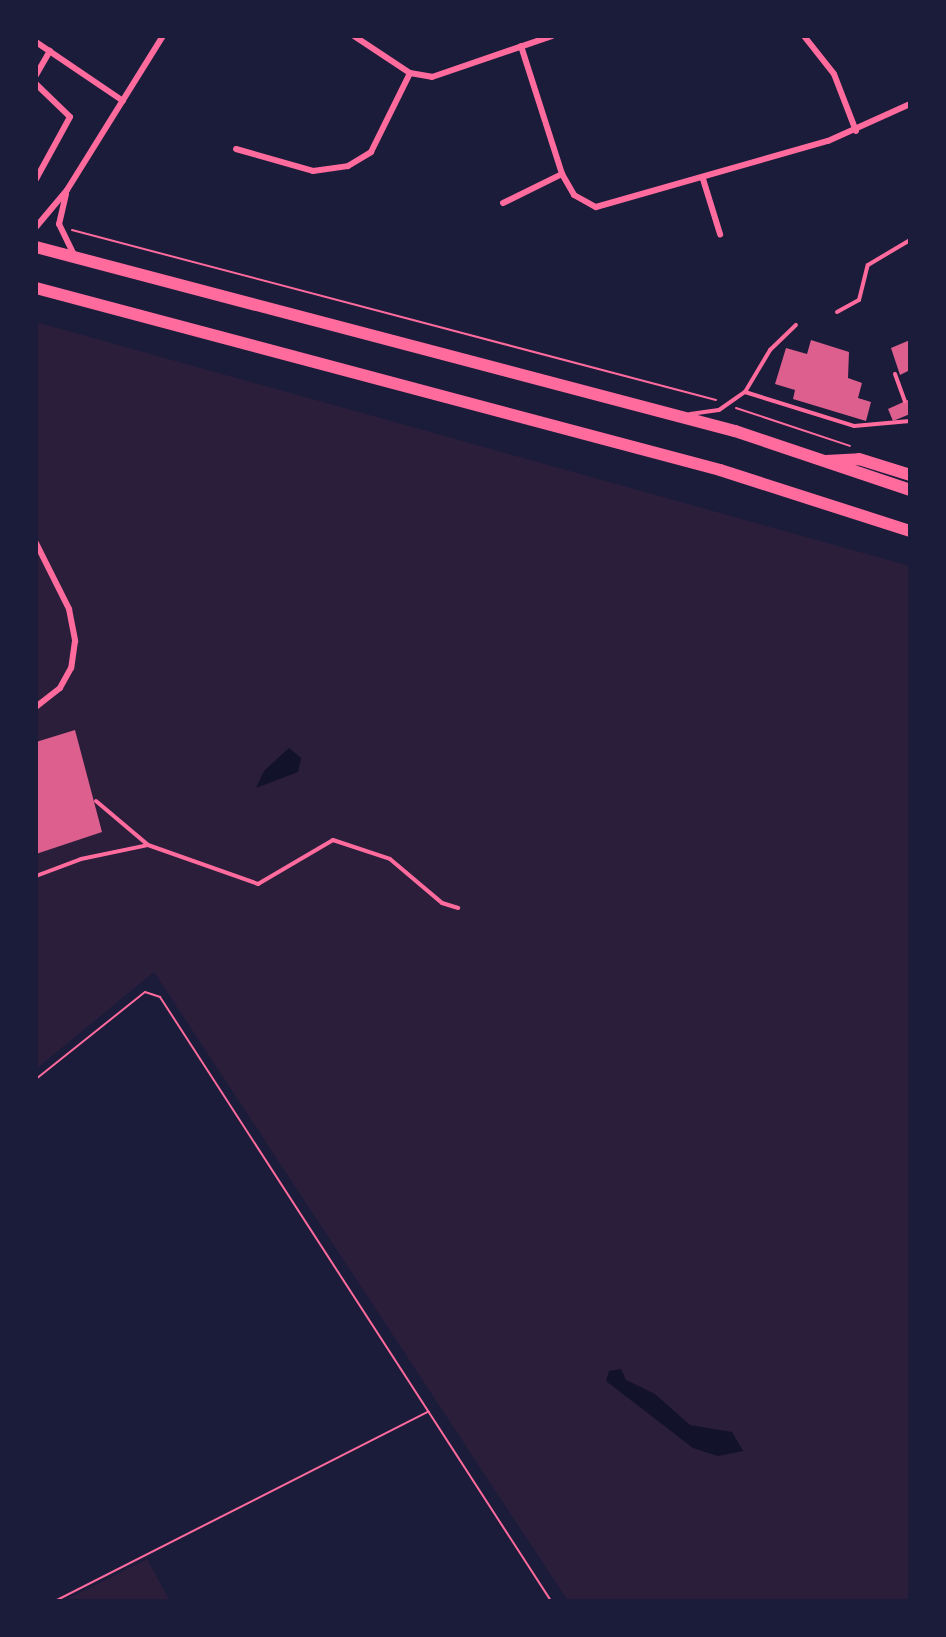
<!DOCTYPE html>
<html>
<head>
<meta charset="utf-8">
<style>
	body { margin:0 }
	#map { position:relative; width:946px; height:1637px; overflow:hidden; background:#1b1b3a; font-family:"Times New Roman",serif }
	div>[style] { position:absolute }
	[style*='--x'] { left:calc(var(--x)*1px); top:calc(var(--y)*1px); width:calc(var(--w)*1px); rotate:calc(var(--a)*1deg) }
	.green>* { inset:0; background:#2a1e3b }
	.water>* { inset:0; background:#12122b }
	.building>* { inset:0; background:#dd5f8e }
	.path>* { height:2px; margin:-1px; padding:0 1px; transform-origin:1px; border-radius:1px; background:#ff6b9d }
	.service>* { height:4px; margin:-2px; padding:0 2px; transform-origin:2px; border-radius:2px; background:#ff6b9d }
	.minor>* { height:6px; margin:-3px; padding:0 3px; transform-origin:3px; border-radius:3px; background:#ff6b9d }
	.primary>* { height:12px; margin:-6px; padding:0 6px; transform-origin:6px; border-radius:6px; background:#ff6b9d }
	span { translate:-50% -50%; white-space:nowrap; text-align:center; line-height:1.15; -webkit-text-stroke:5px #1b1b3a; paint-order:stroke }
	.frame { position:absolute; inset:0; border:38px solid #1b1b3a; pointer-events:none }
</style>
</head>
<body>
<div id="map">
	<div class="green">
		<div style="clip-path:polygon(36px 322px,910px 566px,910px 1601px,568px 1601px,154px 972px,36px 1069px)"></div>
		<div style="clip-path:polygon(147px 1559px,170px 1601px,63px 1601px)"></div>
	</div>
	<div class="water">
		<div style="clip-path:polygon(289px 748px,301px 758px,298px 772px,256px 788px,264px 771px)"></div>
		<div style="clip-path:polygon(621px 1369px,626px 1380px,655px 1394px,690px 1425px,732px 1432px,743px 1451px,718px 1456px,693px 1448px,606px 1381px,609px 1371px)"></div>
	</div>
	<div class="building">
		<div style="clip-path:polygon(811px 340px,849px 352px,848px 378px,862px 383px,858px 398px,871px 402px,866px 421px,793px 399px,795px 390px,775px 384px,786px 348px,807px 354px)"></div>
		<div style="clip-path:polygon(910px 340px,910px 370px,900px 375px,891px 348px)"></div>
		<div style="clip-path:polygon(910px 399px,910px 414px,893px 421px,888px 409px)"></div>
		<div style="clip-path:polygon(75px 730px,102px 832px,36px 854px,36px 742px)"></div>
	</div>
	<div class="path">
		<div style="--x:72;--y:230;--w:666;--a:14.79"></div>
		<div style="--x:736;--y:408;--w:120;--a:18.4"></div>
		<div style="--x:36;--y:1079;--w:139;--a:-38.6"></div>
		<div style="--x:145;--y:992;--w:16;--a:18"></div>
		<div style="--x:160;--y:997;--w:720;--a:57.08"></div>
		<div style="--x:55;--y:1601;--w:419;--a:-26.9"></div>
	</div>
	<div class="service">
		<div style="--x:837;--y:312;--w:25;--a:-29"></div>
		<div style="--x:859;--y:300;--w:36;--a:-76"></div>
		<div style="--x:868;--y:265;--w:49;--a:-30.8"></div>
		<div style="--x:895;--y:374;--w:29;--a:70"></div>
		<div style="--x:745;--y:392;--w:114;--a:17.3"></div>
		<div style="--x:854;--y:426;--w:56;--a:-5.1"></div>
		<div style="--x:690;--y:414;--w:29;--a:-8"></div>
		<div style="--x:719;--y:410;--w:32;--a:-35"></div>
		<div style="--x:745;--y:392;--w:49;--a:-59.2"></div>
		<div style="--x:770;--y:350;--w:36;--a:-44"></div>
		<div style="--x:96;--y:801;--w:68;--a:40.2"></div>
		<div style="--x:36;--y:876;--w:48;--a:-20.7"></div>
		<div style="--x:81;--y:859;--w:68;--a:-11.8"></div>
		<div style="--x:148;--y:845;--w:117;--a:19.5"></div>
		<div style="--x:258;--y:884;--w:87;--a:-30.4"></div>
		<div style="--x:333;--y:840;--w:60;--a:18.4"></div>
		<div style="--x:390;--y:859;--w:68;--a:40.2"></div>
		<div style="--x:442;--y:903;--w:17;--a:17"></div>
	</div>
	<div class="minor">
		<div style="--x:354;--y:36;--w:67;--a:33.5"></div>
		<div style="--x:410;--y:73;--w:22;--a:10"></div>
		<div style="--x:432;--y:77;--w:127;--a:-18.9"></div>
		<div style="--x:804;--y:36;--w:48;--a:51.7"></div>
		<div style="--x:834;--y:74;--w:61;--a:68.9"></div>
		<div style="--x:36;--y:42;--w:105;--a:34.1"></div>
		<div style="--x:521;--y:46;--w:134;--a:72.2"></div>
		<div style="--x:562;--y:174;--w:24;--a:60"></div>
		<div style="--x:574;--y:195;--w:25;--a:29"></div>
		<div style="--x:596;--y:207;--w:241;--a:-15.9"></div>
		<div style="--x:828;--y:141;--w:90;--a:-24.3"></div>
		<div style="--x:36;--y:75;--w:28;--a:-60"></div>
		<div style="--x:36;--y:84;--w:47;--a:44.1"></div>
		<div style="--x:70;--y:117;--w:71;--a:118.7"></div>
		<div style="--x:236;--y:149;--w:80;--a:15.9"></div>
		<div style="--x:313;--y:171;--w:35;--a:-8"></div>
		<div style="--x:348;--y:166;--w:27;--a:-31"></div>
		<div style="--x:371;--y:152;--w:88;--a:-63.7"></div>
		<div style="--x:703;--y:179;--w:58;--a:72.8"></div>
		<div style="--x:66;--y:194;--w:31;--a:103"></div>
		<div style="--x:59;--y:224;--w:37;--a:64"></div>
		<div style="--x:503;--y:203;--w:66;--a:-26.2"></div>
		<div style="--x:36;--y:227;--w:48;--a:-50"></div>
		<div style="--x:67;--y:190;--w:181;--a:-58.1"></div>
		<div style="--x:36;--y:543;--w:74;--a:63.4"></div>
		<div style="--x:69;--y:609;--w:33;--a:79"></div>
		<div style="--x:75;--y:641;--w:27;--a:98"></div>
		<div style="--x:71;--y:668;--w:23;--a:119"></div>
		<div style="--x:60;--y:688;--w:31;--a:142"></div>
	</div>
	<div class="primary">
		<div style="--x:36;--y:247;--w:723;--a:14.75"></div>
		<div style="--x:735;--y:431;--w:185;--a:18.6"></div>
		<div style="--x:36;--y:288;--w:708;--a:14.9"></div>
		<div style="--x:720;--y:470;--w:200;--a:17.8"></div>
		<div style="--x:826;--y:461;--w:33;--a:-3"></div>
		<div style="--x:859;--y:459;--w:53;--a:17.4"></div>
	</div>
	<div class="frame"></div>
</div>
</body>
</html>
